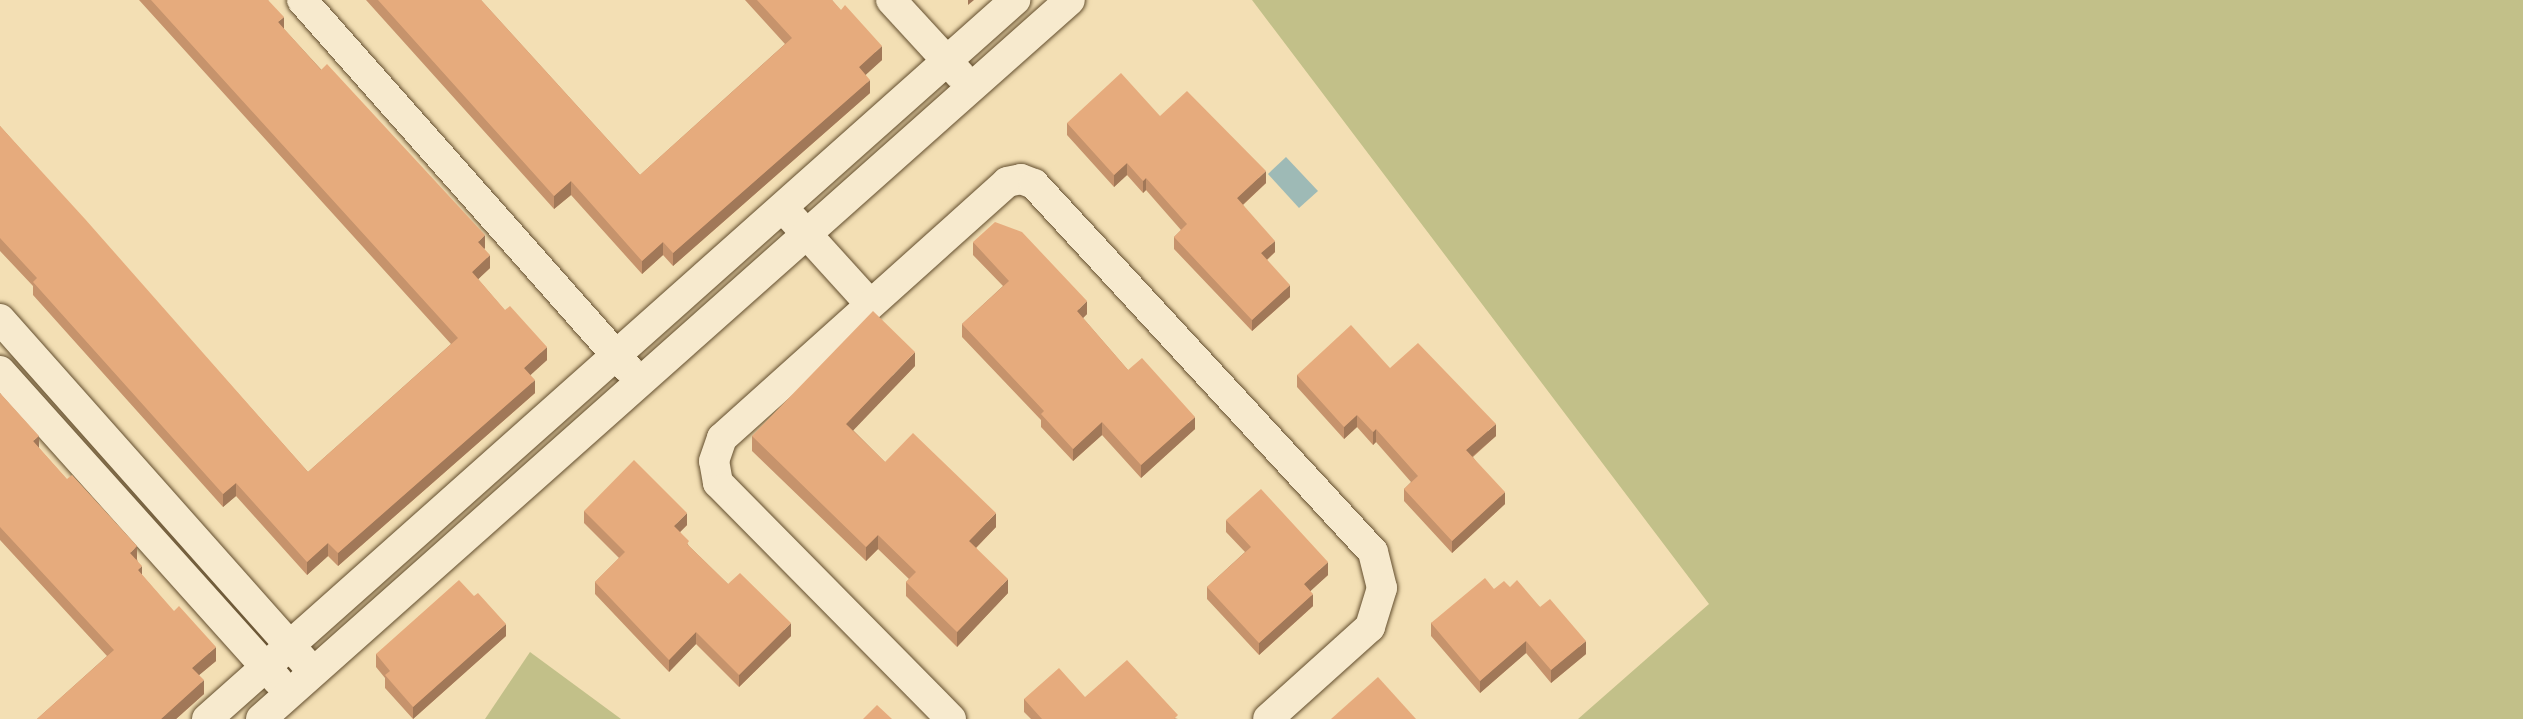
<!DOCTYPE html>
<html>
<head>
<meta charset="utf-8">
<style>
	body { margin:0 }
	#map { position:relative; width:2523px; height:719px; overflow:hidden; background:#f3dfb4; font-family:"IM FELL French Canon",serif }
	div>[style] { position:absolute }
	[style*='--x'] { left:calc(var(--x)*1px); top:calc(var(--y)*1px); width:calc(var(--w)*1px); rotate:calc(var(--a)*1deg) }
	.green>* { inset:0; background:#c2c089 }
	.water>* { inset:0; background:#9ebab6 }
	.roads { filter:drop-shadow(0 0 2px #624d2d) drop-shadow(0 0 2px #624d2d) }
	.minor>* { height:30px; margin:-15px; padding:0 15px; transform-origin:15px; border-radius:15px; background:#f7eace }
	.wall>* { inset:0; background:#c6936c }
	.shaded-wall>* { inset:0; background:#a17858 }
	.building>* { inset:0; background:#e6ab7d }
	span { translate:-50% -50%; white-space:nowrap; text-align:center; line-height:1.15; -webkit-text-stroke:6px #f7eace; paint-order:stroke }
</style>
</head>
<body>
<div id="map">
	<div class="green">
		<div style="clip-path:polygon(1252px 0,2523px 0,2523px 719px,1578px 719px,1709px 604px)"></div>
		<div style="clip-path:polygon(530px 652px,621px 719px,485px 719px)"></div>
	</div>
	<div class="water">
		<div style="clip-path:polygon(1286px 157px,1318px 191px,1299px 208px,1268px 174px)"></div>
	</div>
	<div class="roads">
		<div class="minor">
			<div style="--x:302;--y:0;--w:492;--a:48.5"></div>
			<div style="--x:891;--y:0;--w:102;--a:47.4"></div>
			<div style="--x:792;--y:218;--w:116;--a:47.8"></div>
			<div style="--x:0;--y:319;--w:458;--a:48.4"></div>
			<div style="--x:0;--y:371;--w:416;--a:48.1"></div>
			<div style="--x:207;--y:719;--w:1082;--a:-41.66"></div>
			<div style="--x:261;--y:719;--w:1082;--a:-41.63"></div>
			<div style="--x:951;--y:719;--w:332;--a:-134.6"></div>
			<div style="--x:718;--y:483;--w:22;--a:-100"></div>
			<div style="--x:714;--y:461;--w:24;--a:-71"></div>
			<div style="--x:722;--y:438;--w:383;--a:-41.9"></div>
			<div style="--x:1007;--y:182;--w:14;--a:-12"></div>
			<div style="--x:1021;--y:179;--w:14;--a:21"></div>
			<div style="--x:1034;--y:184;--w:500;--a:47.35"></div>
			<div style="--x:1373;--y:552;--w:37;--a:76"></div>
			<div style="--x:1382;--y:588;--w:41;--a:107.1"></div>
			<div style="--x:1370;--y:627;--w:137;--a:138"></div>
		</div>
	</div>
	<div class="wall">
		<div style="clip-path:polygon(139px 0,268px 0,284px 29px,485px 248px,484px 249px,490px 268px,478px 279px,547px 360px,530px 375px,535px 393px,338px 566px,328px 556px,307px 575px,236px 496px,223px 507px,33px 295px,33px 286px,0 251px,0 126px,308px 472px,451px 344px)"></div>
		<div style="clip-path:polygon(366px 0,481px 0,640px 175px,785px 44px,745px 0,832px 0,882px 60px,865px 75px,870px 93px,673px 266px,663px 255px,642px 274px,571px 195px,554px 209px)"></div>
		<div style="clip-path:polygon(1160px 116px,1266px 183px,1243px 205px,1275px 252px,1267px 260px,1290px 297px,1252px 331px,1174px 249px,1174px 237px,1181px 230px,1146px 190px,1143px 193px,1127px 175px,1114px 187px,1067px 135px,1067px 123px)"></div>
		<div style="clip-path:polygon(973px 242px,1087px 314px,1083px 318px,1128px 370px,1195px 429px,1141px 478px,1102px 435px,1073px 461px,1041px 427px,1041px 420px,962px 337px,962px 324px,1003px 286px,973px 255px)"></div>
		<div style="clip-path:polygon(915px 366px,853px 430px,885px 462px,996px 527px,976px 548px,1008px 593px,957px 647px,906px 596px,906px 582px,909px 579px,878px 549px,866px 561px,752px 451px,752px 436px)"></div>
		<div style="clip-path:polygon(1390px 368px,1496px 436px,1473px 457px,1505px 504px,1452px 553px,1404px 501px,1404px 489px,1411px 482px,1376px 442px,1373px 445px,1357px 427px,1344px 439px,1297px 387px,1297px 375px)"></div>
		<div style="clip-path:polygon(0 393px,39px 448px,137px 559px,142px 575px,216px 661px,199px 675px,204px 694px,176px 719px,37px 719px,107px 656px,0 540px)"></div>
		<div style="clip-path:polygon(584px 511px,687px 525px,680px 532px,689px 546px,728px 584px,791px 636px,739px 687px,696px 644px,669px 672px,595px 594px,595px 582px,619px 558px,584px 523px)"></div>
		<div style="clip-path:polygon(1226px 520px,1328px 575px,1310px 591px,1313px 606px,1259px 655px,1207px 599px,1207px 587px,1245px 552px,1226px 532px)"></div>
		<div style="clip-path:polygon(1510px 587px,1540px 607px,1586px 654px,1551px 683px,1526px 653px,1480px 693px,1431px 636px,1431px 623px,1494px 589px)"></div>
		<div style="clip-path:polygon(506px 636px,413px 719px,385px 688px,385px 678px,376px 667px,376px 654px)"></div>
		<div style="clip-path:polygon(1085px 697px,1178px 719px,1031px 719px,1024px 712px,1024px 699px)"></div>
	</div>
	<div class="shaded-wall">
		<div style="clip-path:polygon(968px 0,974px 0,968px 5px)"></div>
		<div style="clip-path:polygon(284px 17px,284px 30px,278px 22px)"></div>
		<div style="clip-path:polygon(882px 46px,882px 60px,859px 81px,859px 67px)"></div>
		<div style="clip-path:polygon(870px 80px,870px 93px,673px 266px,673px 253px)"></div>
		<div style="clip-path:polygon(1127px 163px,1127px 175px,1114px 187px,1114px 175px)"></div>
		<div style="clip-path:polygon(1266px 171px,1266px 183px,1237px 210px,1237px 198px)"></div>
		<div style="clip-path:polygon(1146px 178px,1146px 190px,1143px 193px,1143px 181px)"></div>
		<div style="clip-path:polygon(571px 181px,571px 195px,554px 209px,554px 196px)"></div>
		<div style="clip-path:polygon(485px 235px,485px 248px,478px 255px,478px 242px)"></div>
		<div style="clip-path:polygon(1275px 241px,1275px 252px,1261px 265px,1261px 253px)"></div>
		<div style="clip-path:polygon(663px 242px,663px 255px,642px 274px,642px 261px)"></div>
		<div style="clip-path:polygon(490px 255px,490px 268px,472px 285px,472px 272px)"></div>
		<div style="clip-path:polygon(1290px 285px,1290px 297px,1252px 331px,1252px 320px)"></div>
		<div style="clip-path:polygon(1087px 301px,1087px 314px,1077px 324px,1077px 311px)"></div>
		<div style="clip-path:polygon(547px 347px,547px 360px,524px 381px,524px 368px)"></div>
		<div style="clip-path:polygon(915px 352px,915px 366px,846px 438px,846px 424px)"></div>
		<div style="clip-path:polygon(535px 380px,535px 393px,338px 566px,338px 553px)"></div>
		<div style="clip-path:polygon(1357px 415px,1357px 427px,1344px 439px,1344px 427px)"></div>
		<div style="clip-path:polygon(1195px 417px,1195px 429px,1141px 478px,1141px 465px)"></div>
		<div style="clip-path:polygon(1102px 422px,1102px 435px,1073px 461px,1073px 449px)"></div>
		<div style="clip-path:polygon(1496px 424px,1496px 436px,1466px 462px,1466px 450px)"></div>
		<div style="clip-path:polygon(1376px 429px,1376px 442px,1373px 445px,1373px 432px)"></div>
		<div style="clip-path:polygon(39px 436px,39px 449px,33px 441px)"></div>
		<div style="clip-path:polygon(236px 483px,236px 496px,223px 507px,223px 494px)"></div>
		<div style="clip-path:polygon(1505px 492px,1505px 504px,1452px 553px,1452px 541px)"></div>
		<div style="clip-path:polygon(687px 513px,687px 525px,674px 538px,674px 526px)"></div>
		<div style="clip-path:polygon(996px 513px,996px 527px,969px 555px,969px 541px)"></div>
		<div style="clip-path:polygon(878px 535px,878px 549px,866px 561px,866px 547px)"></div>
		<div style="clip-path:polygon(328px 543px,328px 556px,307px 575px,307px 562px)"></div>
		<div style="clip-path:polygon(137px 546px,137px 559px,130px 566px,130px 553px)"></div>
		<div style="clip-path:polygon(1328px 562px,1328px 575px,1304px 597px,1304px 584px)"></div>
		<div style="clip-path:polygon(142px 566px,142px 580px,138px 570px)"></div>
		<div style="clip-path:polygon(1008px 579px,1008px 593px,957px 647px,957px 632px)"></div>
		<div style="clip-path:polygon(1313px 594px,1313px 606px,1259px 655px,1259px 643px)"></div>
		<div style="clip-path:polygon(791px 623px,791px 636px,739px 687px,739px 675px)"></div>
		<div style="clip-path:polygon(506px 624px,506px 636px,413px 719px,413px 707px)"></div>
		<div style="clip-path:polygon(696px 632px,696px 644px,669px 672px,669px 660px)"></div>
		<div style="clip-path:polygon(1526px 641px,1526px 653px,1480px 693px,1480px 681px)"></div>
		<div style="clip-path:polygon(1586px 641px,1586px 654px,1551px 683px,1551px 670px)"></div>
		<div style="clip-path:polygon(216px 647px,216px 661px,192px 681px,192px 668px)"></div>
		<div style="clip-path:polygon(204px 680px,204px 694px,176px 719px,161px 719px)"></div>
	</div>
	<div class="building">
		<div style="clip-path:polygon(151px 0,268px 0,284px 17px,278px 22px,321px 70px,327px 64px,485px 235px,478px 242px,490px 255px,472px 272px,505px 310px,510px 306px,547px 347px,524px 368px,535px 380px,338px 553px,328px 543px,307px 562px,236px 483px,223px 494px,33px 282px,37px 278px,0 238px,0 126px,85px 219px,308px 472px,458px 338px)"></div>
		<div style="clip-path:polygon(378px 0,481px 0,640px 175px,792px 38px,757px 0,832px 0,841px 10px,845px 5px,882px 46px,859px 67px,870px 80px,673px 253px,663px 242px,642px 261px,571px 181px,554px 196px)"></div>
		<div style="clip-path:polygon(1121px 73px,1160px 116px,1187px 91px,1266px 171px,1237px 198px,1275px 241px,1261px 253px,1290px 285px,1252px 320px,1174px 237px,1187px 224px,1146px 178px,1143px 181px,1127px 163px,1114px 175px,1067px 123px)"></div>
		<div style="clip-path:polygon(995px 222px,1022px 232px,1087px 301px,1077px 311px,1128px 370px,1142px 358px,1195px 417px,1141px 465px,1102px 422px,1073px 449px,1041px 414px,1044px 411px,962px 324px,1009px 281px,973px 242px)"></div>
		<div style="clip-path:polygon(873px 311px,915px 352px,846px 424px,885px 462px,913px 433px,996px 513px,969px 541px,1008px 579px,957px 632px,906px 582px,916px 572px,878px 535px,866px 547px,752px 436px)"></div>
		<div style="clip-path:polygon(1351px 325px,1390px 368px,1418px 343px,1496px 424px,1466px 450px,1505px 492px,1452px 541px,1404px 489px,1418px 476px,1376px 429px,1373px 432px,1357px 415px,1344px 427px,1297px 375px)"></div>
		<div style="clip-path:polygon(0 393px,39px 436px,33px 441px,67px 479px,72px 475px,137px 546px,130px 553px,142px 566px,138px 570px,174px 611px,179px 606px,216px 647px,192px 668px,204px 680px,161px 719px,37px 719px,114px 650px,0 527px)"></div>
		<div style="clip-path:polygon(634px 460px,687px 513px,674px 526px,689px 541px,687px 544px,728px 584px,740px 573px,791px 623px,739px 675px,696px 632px,669px 660px,595px 582px,625px 552px,584px 511px)"></div>
		<div style="clip-path:polygon(1261px 489px,1328px 562px,1304px 584px,1313px 594px,1259px 643px,1207px 587px,1251px 547px,1226px 520px)"></div>
		<div style="clip-path:polygon(1485px 578px,1494px 589px,1504px 581px,1510px 587px,1517px 580px,1540px 607px,1550px 599px,1586px 641px,1551px 670px,1526px 641px,1480px 681px,1431px 623px)"></div>
		<div style="clip-path:polygon(459px 580px,474px 596px,478px 593px,506px 624px,413px 707px,385px 675px,390px 671px,376px 654px)"></div>
		<div style="clip-path:polygon(1127px 660px,1178px 715px,1174px 719px,1042px 719px,1024px 699px,1059px 668px,1085px 697px)"></div>
		<div style="clip-path:polygon(1378px 677px,1416px 719px,1331px 719px)"></div>
		<div style="clip-path:polygon(877px 705px,892px 719px,863px 719px)"></div>
	</div>
</div>
</body>
</html>
